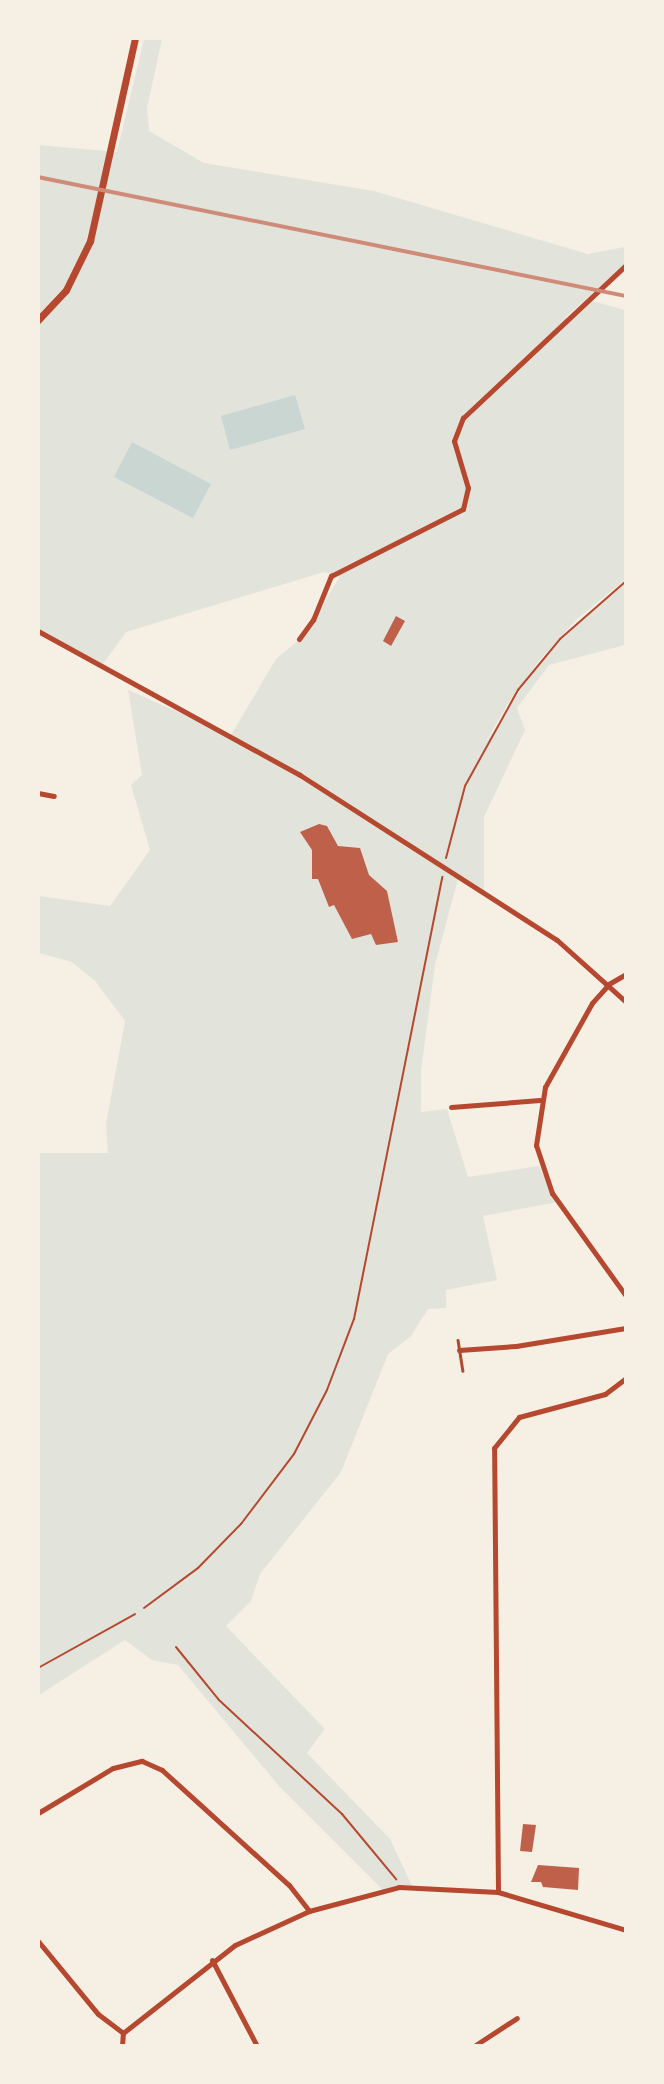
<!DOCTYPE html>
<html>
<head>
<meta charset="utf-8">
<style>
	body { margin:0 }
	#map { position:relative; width:664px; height:2084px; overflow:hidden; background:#f6efe4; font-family:Lato,sans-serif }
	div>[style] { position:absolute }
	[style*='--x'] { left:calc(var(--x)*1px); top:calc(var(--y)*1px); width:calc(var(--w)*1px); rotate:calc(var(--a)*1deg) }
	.green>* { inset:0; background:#e2e4dc }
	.water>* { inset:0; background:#c9d6d2 }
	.building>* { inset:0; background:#bf614a }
	.path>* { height:2px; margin:-1px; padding:0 1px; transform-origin:1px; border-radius:1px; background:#b5482f }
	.service>* { height:2.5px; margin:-1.25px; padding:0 1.25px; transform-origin:1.25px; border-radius:1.25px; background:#b5482f }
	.minor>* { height:5px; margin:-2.5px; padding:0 2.5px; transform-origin:2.5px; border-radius:2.5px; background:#b5482f }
	.tertiary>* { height:7px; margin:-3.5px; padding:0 3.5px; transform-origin:3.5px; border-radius:3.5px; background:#b5482f }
	.rail>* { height:3.5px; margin:-1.75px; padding:0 1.75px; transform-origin:1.75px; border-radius:1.75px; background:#cf8b77 }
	span { translate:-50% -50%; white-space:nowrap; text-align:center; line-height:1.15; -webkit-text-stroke:6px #f6efe4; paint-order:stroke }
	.frame { position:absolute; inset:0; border:40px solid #f6efe4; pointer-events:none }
</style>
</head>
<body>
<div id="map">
	<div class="green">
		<div style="clip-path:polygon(144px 39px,162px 39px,147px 108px,149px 131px,204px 163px,374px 191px,588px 254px,625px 247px,625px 264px,565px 318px,570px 322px,592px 301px,625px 310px,625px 580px,577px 619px,538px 662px,509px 702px,484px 745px,539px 663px,579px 621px,625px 582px,625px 645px,549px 665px,517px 708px,525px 730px,484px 817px,484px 895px,458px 879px,435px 965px,421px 1071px,421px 1112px,447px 1109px,468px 1177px,539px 1166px,558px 1202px,483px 1216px,497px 1280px,446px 1290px,446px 1308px,428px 1309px,411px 1336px,388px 1354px,341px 1472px,260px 1574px,251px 1601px,226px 1626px,325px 1729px,307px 1753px,390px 1839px,412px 1886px,383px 1890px,279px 1786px,178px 1665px,152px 1660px,125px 1640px,39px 1695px,39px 1153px,108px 1153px,106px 1124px,125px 1021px,95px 981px,72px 962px,39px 953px,39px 896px,110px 906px,150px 850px,131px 785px,142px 775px,128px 690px,231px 735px,276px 659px,307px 633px,340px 576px,324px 572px,126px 632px,103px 664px,39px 630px,39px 145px,117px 152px)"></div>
	</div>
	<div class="water">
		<div style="clip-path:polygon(295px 395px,305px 429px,230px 450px,221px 416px)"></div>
		<div style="clip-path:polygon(132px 442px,211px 484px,193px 518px,114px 477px)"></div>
	</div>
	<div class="building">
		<div style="clip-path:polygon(396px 616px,405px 621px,391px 646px,383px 641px)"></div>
		<div style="clip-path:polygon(319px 824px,327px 826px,338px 846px,360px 848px,369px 875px,387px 891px,398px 942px,376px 945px,371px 934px,352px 939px,334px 905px,329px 907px,318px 879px,312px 879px,312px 850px,300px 832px)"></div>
		<div style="clip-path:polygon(523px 1824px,536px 1825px,532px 1852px,520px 1851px)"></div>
		<div style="clip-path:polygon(538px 1865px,579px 1868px,578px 1890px,543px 1887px,541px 1882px,531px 1882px)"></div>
	</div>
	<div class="path">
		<div style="--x:446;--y:858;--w:74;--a:-75.2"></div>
		<div style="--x:465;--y:786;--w:110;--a:-61.1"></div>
		<div style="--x:518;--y:690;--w:66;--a:-50.5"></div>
		<div style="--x:560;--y:639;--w:88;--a:-41.3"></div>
		<div style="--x:144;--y:1608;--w:67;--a:-36.5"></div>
		<div style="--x:198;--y:1568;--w:62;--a:-45.7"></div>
		<div style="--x:241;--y:1524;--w:88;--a:-52.9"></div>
		<div style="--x:294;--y:1454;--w:72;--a:-62.7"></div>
		<div style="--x:327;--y:1390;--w:76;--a:-69.2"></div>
		<div style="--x:354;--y:1319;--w:451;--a:-78.7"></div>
		<div style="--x:176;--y:1647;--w:68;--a:50.9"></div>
		<div style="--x:219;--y:1700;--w:168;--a:42.8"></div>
		<div style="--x:342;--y:1814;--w:85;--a:50.3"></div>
		<div style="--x:38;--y:1668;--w:111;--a:-29.1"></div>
	</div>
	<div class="service">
		<div style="--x:458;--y:1340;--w:31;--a:81"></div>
	</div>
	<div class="minor">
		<div style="--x:38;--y:631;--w:299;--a:28.8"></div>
		<div style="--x:300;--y:775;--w:305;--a:32.7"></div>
		<div style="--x:557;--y:940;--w:93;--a:41.9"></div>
		<div style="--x:299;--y:639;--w:24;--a:-54"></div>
		<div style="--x:313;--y:620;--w:48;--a:-67.8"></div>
		<div style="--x:331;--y:576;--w:148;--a:-26.9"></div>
		<div style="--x:463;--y:509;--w:22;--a:-77"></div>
		<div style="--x:468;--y:488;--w:49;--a:-106.6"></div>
		<div style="--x:454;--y:441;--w:25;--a:-69"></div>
		<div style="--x:463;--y:418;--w:224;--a:-43.2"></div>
		<div style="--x:38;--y:793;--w:16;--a:11"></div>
		<div style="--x:626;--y:974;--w:20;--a:150"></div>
		<div style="--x:609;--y:984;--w:25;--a:132"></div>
		<div style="--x:592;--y:1003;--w:96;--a:119.2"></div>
		<div style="--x:545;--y:1087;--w:59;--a:98.8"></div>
		<div style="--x:536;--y:1145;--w:51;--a:71.6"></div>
		<div style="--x:552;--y:1193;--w:127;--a:54.3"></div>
		<div style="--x:451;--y:1107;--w:89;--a:-4.5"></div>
		<div style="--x:459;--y:1350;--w:57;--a:-4"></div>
		<div style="--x:516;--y:1346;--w:111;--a:-9.3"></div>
		<div style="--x:38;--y:1813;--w:87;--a:-31"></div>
		<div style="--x:113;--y:1768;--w:30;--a:-14"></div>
		<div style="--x:142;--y:1761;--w:22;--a:24"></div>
		<div style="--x:162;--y:1770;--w:171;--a:42.2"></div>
		<div style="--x:289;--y:1885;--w:33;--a:52"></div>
		<div style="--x:498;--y:1892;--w:444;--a:-90.5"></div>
		<div style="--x:494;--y:1448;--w:40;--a:-51"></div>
		<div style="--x:519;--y:1417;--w:89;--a:-15"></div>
		<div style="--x:605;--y:1394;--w:26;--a:-37"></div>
		<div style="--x:38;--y:1941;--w:94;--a:50.6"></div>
		<div style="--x:98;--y:2014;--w:31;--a:37"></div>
		<div style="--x:212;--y:1960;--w:97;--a:62.4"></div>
		<div style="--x:122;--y:2046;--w:13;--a:-86"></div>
		<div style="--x:123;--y:2033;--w:142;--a:-38.2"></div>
		<div style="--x:235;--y:1945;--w:81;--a:-24.7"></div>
		<div style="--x:309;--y:1911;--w:93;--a:-14.9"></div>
		<div style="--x:399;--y:1887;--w:99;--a:2.9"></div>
		<div style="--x:498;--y:1892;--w:134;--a:16.5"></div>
		<div style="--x:474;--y:2046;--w:51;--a:-33.1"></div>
	</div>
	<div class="tertiary">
		<div style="--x:38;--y:320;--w:41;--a:-47"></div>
		<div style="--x:66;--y:290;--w:55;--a:-63.9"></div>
		<div style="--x:90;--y:241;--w:208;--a:-77.5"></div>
	</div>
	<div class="rail">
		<div style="--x:38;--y:177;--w:600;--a:11.44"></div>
	</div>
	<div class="frame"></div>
</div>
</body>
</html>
